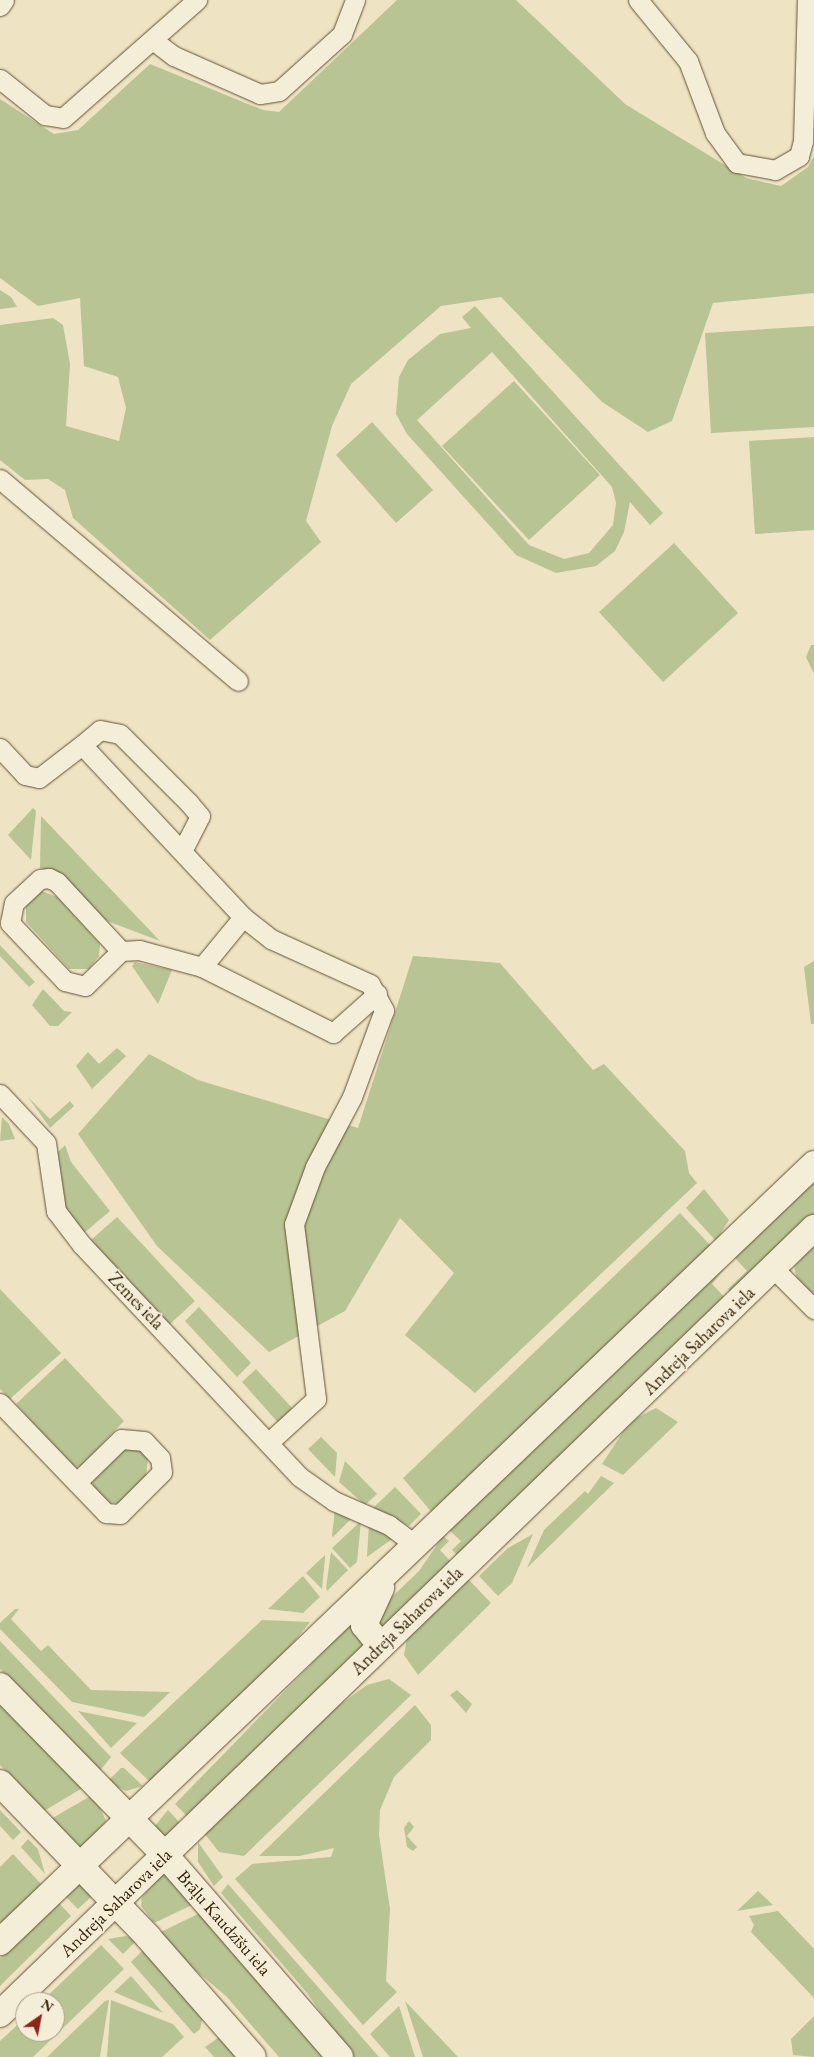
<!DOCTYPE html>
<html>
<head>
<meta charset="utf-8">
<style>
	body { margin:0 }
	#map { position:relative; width:814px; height:2057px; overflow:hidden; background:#eee3c3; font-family:"EB Garamond",serif }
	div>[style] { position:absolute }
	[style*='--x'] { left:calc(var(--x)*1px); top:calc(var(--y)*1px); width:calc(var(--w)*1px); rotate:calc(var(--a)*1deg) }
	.green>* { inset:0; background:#b9c494 }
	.roads { filter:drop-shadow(0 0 1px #625234) drop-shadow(0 0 1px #625234) }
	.street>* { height:19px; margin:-9.5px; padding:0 9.5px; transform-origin:9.5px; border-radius:9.5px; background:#f4edd8 }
	.secondary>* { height:26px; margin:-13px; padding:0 13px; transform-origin:13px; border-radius:13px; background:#f4edd8 }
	span { translate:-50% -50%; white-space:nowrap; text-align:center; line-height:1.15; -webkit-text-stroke:4px #f4edd8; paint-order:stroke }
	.street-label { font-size:18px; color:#342105 }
	.north { position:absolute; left:15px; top:1992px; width:50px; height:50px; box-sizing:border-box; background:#f4edd8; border:1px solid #a79b84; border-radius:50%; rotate:33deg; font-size:14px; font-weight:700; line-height:20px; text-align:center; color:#342105 }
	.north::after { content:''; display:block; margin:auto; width:18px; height:22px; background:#8f2418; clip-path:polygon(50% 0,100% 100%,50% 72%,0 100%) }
</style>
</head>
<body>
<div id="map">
	<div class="green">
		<div style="clip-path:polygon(397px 0,516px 0,625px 104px,746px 178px,781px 186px,808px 167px,814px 156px,814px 293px,713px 303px,672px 421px,648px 432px,602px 402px,501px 297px,441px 306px,351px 384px,332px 426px,306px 521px,321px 542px,210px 640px,73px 518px,65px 490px,48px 479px,25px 480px,0 460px,0 325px,53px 318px,63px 325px,70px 364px,66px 426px,119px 441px,126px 408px,118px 377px,84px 366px,80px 298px,38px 306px,0 278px,0 99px,54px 134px,78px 130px,150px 64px,263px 110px,279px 112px)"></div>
		<div style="clip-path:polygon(0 290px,11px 297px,17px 307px,0 309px)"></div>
		<div style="clip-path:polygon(evenodd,475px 306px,663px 513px,650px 525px,630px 502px,624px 532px,615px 551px,596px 566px,556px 573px,516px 555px,407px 434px,396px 414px,399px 377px,408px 360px,440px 334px,471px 328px,462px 317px,475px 306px,492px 352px,612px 487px,616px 503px,613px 525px,589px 553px,564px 559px,529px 545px,417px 420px,492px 352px)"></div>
		<div style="clip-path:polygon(814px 326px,814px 427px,711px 433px,705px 333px)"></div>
		<div style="clip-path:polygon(514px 381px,600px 475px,529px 540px,442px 446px)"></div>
		<div style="clip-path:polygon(372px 422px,433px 490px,396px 523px,336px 455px)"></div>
		<div style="clip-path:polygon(814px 437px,814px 530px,755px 534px,749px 441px)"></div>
		<div style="clip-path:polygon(674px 543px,738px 613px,663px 682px,599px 612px)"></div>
		<div style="clip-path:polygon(811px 645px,814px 645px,814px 674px,806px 657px)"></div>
		<div style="clip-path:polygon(33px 808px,36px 811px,31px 860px,8px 835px)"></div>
		<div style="clip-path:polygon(41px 816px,160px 941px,107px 921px,61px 874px,40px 868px)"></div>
		<div style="clip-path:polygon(39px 890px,57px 897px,100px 944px,99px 956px,89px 969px,69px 969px,26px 922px,26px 901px)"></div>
		<div style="clip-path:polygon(0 945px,35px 982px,29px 987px,0 956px)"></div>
		<div style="clip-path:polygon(413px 956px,500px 963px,593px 1070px,604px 1064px,685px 1151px,689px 1173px,697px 1183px,475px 1393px,405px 1335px,454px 1273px,400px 1218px,345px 1311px,269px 1352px,157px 1246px,78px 1134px,149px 1054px,198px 1080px,358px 1128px)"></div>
		<div style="clip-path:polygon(814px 961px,814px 1024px,811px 1024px,804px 967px)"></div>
		<div style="clip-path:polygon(135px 962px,172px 970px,158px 1004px,132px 966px)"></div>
		<div style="clip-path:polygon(43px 989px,64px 1011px,72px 1012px,58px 1026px,50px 1026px,32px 1005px)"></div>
		<div style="clip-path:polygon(117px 1048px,126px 1056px,92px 1089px,76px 1066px,88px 1052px,99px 1064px)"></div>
		<div style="clip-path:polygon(28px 1097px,50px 1119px,70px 1101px,74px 1106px,50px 1128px)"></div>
		<div style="clip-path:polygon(2px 1117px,9px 1124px,15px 1139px,0 1141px)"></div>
		<div style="clip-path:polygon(65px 1145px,71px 1162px,110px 1211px,84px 1233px,64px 1207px,58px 1152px)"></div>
		<div style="clip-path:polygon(814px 1181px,814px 1215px,732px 1294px,728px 1289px,747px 1271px,735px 1258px)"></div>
		<div style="clip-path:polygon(704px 1189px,729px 1220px,716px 1241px,686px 1208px)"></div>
		<div style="clip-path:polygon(680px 1213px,711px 1246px,433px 1514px,403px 1478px)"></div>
		<div style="clip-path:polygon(117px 1217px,195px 1301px,169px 1325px,91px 1240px)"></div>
		<div style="clip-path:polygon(814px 1245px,814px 1296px,797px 1278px,794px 1267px)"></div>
		<div style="clip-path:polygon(728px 1264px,712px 1284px,726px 1299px,459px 1557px,452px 1550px,461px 1541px,449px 1530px)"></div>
		<div style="clip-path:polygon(0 1289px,61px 1353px,10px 1399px,0 1389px)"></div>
		<div style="clip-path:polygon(199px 1307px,251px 1363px,237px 1377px,185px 1321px)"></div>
		<div style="clip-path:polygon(65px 1358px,124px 1421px,81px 1466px,74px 1467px,16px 1404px)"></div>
		<div style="clip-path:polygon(256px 1369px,294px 1410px,280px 1425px,242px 1382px)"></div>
		<div style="clip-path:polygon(656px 1408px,678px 1422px,623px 1475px,602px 1464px,630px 1421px)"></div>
		<div style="clip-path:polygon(321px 1437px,337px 1453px,335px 1477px,308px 1449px)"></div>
		<div style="clip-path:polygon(136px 1446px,148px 1458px,146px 1477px,119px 1503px,102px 1502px,92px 1492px,94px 1475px,120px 1448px)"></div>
		<div style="clip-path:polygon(345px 1461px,377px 1494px,365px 1505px,339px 1482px)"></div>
		<div style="clip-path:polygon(601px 1476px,614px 1483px,527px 1568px,544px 1530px,585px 1491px,588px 1494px)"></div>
		<div style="clip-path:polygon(395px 1487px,421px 1514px,409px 1526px,372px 1509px)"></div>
		<div style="clip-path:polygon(335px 1509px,353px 1517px,333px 1537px,332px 1536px)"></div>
		<div style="clip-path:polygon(361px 1521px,357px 1562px,350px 1568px,332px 1548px)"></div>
		<div style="clip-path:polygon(369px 1524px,392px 1539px,367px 1557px)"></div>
		<div style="clip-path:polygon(533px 1534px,512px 1583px,498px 1596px,479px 1576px,508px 1548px)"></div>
		<div style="clip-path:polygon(443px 1536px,449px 1541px,440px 1550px,452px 1563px,382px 1630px,374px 1614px,419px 1571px)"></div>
		<div style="clip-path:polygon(331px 1552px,348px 1570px,327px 1591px,326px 1588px)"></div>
		<div style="clip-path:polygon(325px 1555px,325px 1558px,322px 1589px,306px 1573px)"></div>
		<div style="clip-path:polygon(303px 1576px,320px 1597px,303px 1613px,268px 1609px)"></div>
		<div style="clip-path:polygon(468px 1579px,491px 1603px,418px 1675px,404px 1655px,407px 1638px)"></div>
		<div style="clip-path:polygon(15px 1609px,19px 1609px,11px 1619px,41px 1651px,48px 1645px,91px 1690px,170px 1692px,144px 1717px,72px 1702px,0 1629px,0 1623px)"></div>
		<div style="clip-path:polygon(355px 1619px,364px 1647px,188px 1817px,175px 1804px)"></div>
		<div style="clip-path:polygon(262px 1620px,310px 1622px,271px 1671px,150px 1782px,120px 1753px)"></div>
		<div style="clip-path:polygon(0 1641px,111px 1757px,98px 1773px,0 1669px)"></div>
		<div style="clip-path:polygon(389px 1679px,411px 1695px,244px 1856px,219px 1852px,204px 1833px,326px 1715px,367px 1685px)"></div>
		<div style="clip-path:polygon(457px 1690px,472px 1704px,466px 1713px,450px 1695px)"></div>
		<div style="clip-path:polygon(0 1698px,84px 1787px,44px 1811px,0 1765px)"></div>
		<div style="clip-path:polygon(415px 1705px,431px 1725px,431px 1740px,394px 1777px,380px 1810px,379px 1835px,390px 1909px,386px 1981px,397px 1992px,363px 2025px,235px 1879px,252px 1864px,331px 1857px,334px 1848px,300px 1856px,259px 1856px)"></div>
		<div style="clip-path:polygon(78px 1711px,137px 1723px,111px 1748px)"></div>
		<div style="clip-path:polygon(121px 1768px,124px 1768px,143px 1786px,126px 1791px,107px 1782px)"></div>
		<div style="clip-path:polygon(94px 1794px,106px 1821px,82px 1849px,51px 1819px)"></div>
		<div style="clip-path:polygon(0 1810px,21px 1832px,13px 1840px,0 1826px)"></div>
		<div style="clip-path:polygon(168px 1810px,181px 1824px,165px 1840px,154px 1827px)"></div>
		<div style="clip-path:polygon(409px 1821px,414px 1827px,407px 1836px,417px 1847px,413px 1851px,407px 1847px,404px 1828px)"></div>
		<div style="clip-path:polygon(28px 1839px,38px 1849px,45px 1874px,21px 1847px)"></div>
		<div style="clip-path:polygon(198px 1842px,223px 1877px,214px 1886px,198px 1862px)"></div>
		<div style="clip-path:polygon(13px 1854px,42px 1885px,0 1926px,0 1867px)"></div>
		<div style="clip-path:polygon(164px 1873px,192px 1905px,154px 1923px,141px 1906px,142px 1897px)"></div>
		<div style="clip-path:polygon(80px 1881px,94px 1894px,78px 1909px,65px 1896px)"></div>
		<div style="clip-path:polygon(228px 1884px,379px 2057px,352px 2057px,307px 1993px,221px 1893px)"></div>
		<div style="clip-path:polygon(758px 1891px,773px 1905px,737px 1911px)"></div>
		<div style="clip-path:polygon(58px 1902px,71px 1916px,0 1986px,0 1958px)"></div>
		<div style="clip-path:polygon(778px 1911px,814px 1949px,814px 1998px,751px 1932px,754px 1925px,749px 1916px)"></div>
		<div style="clip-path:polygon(200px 1913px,324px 2057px,279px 2057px,226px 1996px,190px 1966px,161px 1932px)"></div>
		<div style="clip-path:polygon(126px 1936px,137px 1940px,123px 1954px,108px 1939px)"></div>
		<div style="clip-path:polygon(101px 1945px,124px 1969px,33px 2057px,0 2057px,0 2041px,25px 2018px,25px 2032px,55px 2032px,55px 2002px,41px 2002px)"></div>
		<div style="clip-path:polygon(145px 1948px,203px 2016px,200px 2029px,194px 2034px,131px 1962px)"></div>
		<div style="clip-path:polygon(131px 1976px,163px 2013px,114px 1992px)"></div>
		<div style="clip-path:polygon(109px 2000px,100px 2057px,47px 2057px,105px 2001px)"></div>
		<div style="clip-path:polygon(111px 2000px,173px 2024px,184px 2037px,162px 2057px,107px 2057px)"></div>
		<div style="clip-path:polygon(405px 2001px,458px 2057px,423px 2057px)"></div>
		<div style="clip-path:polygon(399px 2006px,415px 2057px,390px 2057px,370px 2034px)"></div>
		<div style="clip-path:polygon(814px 2016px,814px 2057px,793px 2055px,791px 2039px)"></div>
		<div style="clip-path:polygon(218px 2038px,225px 2039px,242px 2057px,214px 2057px,205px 2047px)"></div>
	</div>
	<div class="roads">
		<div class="street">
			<div style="--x:638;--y:0;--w:79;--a:50.7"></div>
			<div style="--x:688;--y:61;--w:77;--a:69.4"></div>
			<div style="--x:715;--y:133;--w:37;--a:54"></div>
			<div style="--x:737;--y:163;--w:39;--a:10"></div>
			<div style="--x:775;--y:170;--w:28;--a:-30"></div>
			<div style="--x:799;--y:156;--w:16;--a:-75"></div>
			<div style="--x:803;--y:141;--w:141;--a:-88.4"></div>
			<div style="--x:0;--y:6;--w:7;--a:-56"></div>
			<div style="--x:154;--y:41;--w:25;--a:37"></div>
			<div style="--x:174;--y:56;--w:94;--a:23.8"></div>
			<div style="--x:260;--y:94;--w:19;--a:-9"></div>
			<div style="--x:279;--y:91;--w:85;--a:-42.1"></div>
			<div style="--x:342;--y:34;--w:36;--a:-69"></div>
			<div style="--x:0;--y:79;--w:58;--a:38.7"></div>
			<div style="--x:45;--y:115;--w:18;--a:9"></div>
			<div style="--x:63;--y:118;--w:179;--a:-41.4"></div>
			<div style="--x:0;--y:479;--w:312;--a:40.3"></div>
			<div style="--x:82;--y:745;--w:23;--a:-40"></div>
			<div style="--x:100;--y:730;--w:20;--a:11"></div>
			<div style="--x:120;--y:734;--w:98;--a:45"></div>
			<div style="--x:189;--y:803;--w:17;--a:50"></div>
			<div style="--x:200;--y:816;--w:39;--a:117"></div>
			<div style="--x:0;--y:748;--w:37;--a:47"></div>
			<div style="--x:25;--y:775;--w:14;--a:12"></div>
			<div style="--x:39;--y:778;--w:54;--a:-37.5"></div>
			<div style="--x:82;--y:745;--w:236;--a:46.9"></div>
			<div style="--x:243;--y:917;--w:36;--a:38"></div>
			<div style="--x:271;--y:939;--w:109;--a:24.4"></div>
			<div style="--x:370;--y:984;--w:30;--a:62"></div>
			<div style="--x:384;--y:1010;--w:93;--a:110.2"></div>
			<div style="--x:352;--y:1097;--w:79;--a:117.9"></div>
			<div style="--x:315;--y:1167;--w:61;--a:110.2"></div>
			<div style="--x:294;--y:1224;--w:176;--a:82.8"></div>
			<div style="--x:316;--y:1399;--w:64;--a:137.5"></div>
			<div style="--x:121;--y:951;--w:50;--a:135.8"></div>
			<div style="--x:85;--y:986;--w:21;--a:-166"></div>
			<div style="--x:65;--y:981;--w:80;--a:-133.5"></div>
			<div style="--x:10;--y:923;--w:20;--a:-79"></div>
			<div style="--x:14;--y:903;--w:35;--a:-43"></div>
			<div style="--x:40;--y:879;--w:9;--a:-6"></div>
			<div style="--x:49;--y:878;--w:9;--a:27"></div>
			<div style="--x:57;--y:882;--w:94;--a:47.2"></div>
			<div style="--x:121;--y:951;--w:18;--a:-3"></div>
			<div style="--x:139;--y:950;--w:65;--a:15.1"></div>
			<div style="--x:202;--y:967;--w:65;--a:-50.6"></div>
			<div style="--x:202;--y:967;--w:147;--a:26.7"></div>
			<div style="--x:333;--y:1033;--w:59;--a:-41.6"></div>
			<div style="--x:0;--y:1094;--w:67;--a:46.8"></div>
			<div style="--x:46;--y:1143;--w:69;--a:81.6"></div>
			<div style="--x:56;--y:1211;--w:43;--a:52.6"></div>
			<div style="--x:82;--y:1245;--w:318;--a:46.8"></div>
			<div style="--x:300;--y:1477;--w:42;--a:35.2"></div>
			<div style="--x:334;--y:1501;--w:60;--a:23.6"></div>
			<div style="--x:389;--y:1525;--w:34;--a:37"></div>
			<div style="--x:774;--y:1269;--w:57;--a:45"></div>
			<div style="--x:0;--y:1403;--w:153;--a:46.1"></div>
			<div style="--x:106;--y:1513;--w:14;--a:4"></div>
			<div style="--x:120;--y:1514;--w:59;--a:-45"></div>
			<div style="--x:162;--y:1472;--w:14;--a:-98"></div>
			<div style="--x:160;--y:1458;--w:23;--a:-133"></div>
			<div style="--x:144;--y:1441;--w:23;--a:-175"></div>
			<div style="--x:121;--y:1439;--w:62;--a:135.7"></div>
		</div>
		<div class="secondary">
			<div style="--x:381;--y:1646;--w:27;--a:-129"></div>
			<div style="--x:364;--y:1625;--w:41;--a:-65.3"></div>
			<div style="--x:0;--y:1686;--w:238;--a:45.7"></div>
			<div style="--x:166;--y:1856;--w:266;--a:49.1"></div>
			<div style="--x:0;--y:1783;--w:214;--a:46.1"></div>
			<div style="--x:148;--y:1937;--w:159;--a:48.8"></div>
			<div style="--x:0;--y:1942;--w:1126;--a:-43.7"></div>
			<div style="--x:0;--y:2014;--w:1132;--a:-44"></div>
		</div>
	</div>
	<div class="street-label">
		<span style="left:136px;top:1301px;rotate:46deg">Zemes iela</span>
		<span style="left:699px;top:1341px;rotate:-44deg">Andreja Saharova iela</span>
		<span style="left:407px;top:1621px;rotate:-44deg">Andreja Saharova iela</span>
		<span style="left:116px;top:1903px;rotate:-44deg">Andreja Saharova iela</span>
		<span style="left:224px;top:1923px;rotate:49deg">Brāļu Kaudzīšu iela</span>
	</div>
	<div class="north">N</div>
</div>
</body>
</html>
